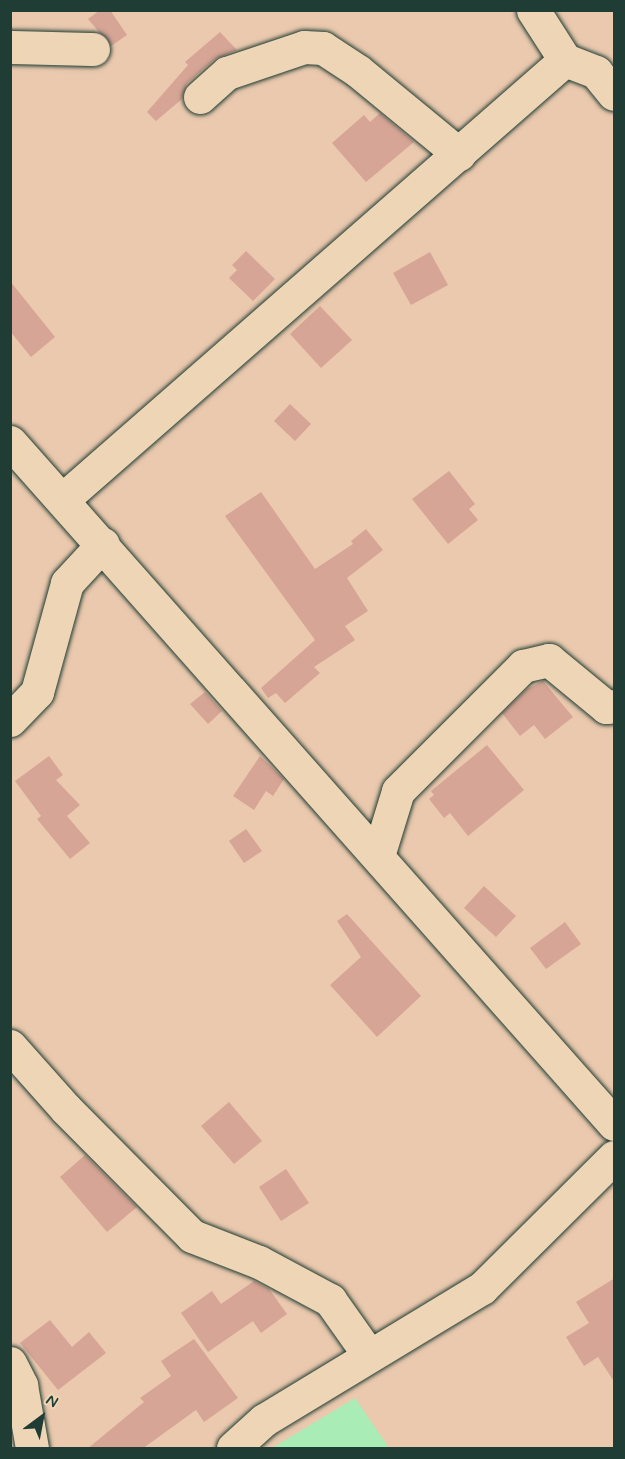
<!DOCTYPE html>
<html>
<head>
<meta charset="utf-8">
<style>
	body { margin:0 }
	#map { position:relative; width:625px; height:1459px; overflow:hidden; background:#ebc9ae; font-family:Mynerve,sans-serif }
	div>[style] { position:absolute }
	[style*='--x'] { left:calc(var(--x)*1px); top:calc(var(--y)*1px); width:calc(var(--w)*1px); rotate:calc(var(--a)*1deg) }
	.green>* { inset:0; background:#a9ecb6 }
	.building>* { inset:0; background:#d6a595 }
	.roads { filter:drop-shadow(0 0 2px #1f3d34) drop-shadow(0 0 2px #1f3d34) }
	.minor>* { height:33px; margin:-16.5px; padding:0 16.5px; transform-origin:16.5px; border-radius:16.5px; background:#edd5b5 }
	span { translate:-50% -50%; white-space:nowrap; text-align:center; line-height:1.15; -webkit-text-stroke:5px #edd5b5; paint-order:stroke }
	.frame { position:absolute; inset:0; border:12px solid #1f3d34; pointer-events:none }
	.north { position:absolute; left:12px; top:1387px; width:60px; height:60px; -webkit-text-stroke:4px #edd5b5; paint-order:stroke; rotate:32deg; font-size:16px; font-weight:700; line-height:24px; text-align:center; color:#1f3d34 }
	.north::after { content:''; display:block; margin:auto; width:21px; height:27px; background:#1f3d34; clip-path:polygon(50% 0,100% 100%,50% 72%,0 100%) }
</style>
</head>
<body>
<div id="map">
	<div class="green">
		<div style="clip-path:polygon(355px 1398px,389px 1448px,272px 1448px)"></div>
	</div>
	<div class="building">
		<div style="clip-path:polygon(100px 10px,110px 10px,127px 35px,111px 46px,88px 19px)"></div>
		<div style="clip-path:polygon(220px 32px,237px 50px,215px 59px,187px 83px,182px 99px,156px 121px,147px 112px,188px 65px,185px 62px)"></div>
		<div style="clip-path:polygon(380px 113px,414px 142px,366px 182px,332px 143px,364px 115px,370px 122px)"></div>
		<div style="clip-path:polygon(246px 251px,275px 279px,253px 301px,229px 278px,237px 270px,232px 265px)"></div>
		<div style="clip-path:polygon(430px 252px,448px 285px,411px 305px,393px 273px)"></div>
		<div style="clip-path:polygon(10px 281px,55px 337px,31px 357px,10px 331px)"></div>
		<div style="clip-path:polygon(320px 306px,352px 340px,321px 368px,290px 334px)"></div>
		<div style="clip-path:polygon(290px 404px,311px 424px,295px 441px,274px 421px)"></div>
		<div style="clip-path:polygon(449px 471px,475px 504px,469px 509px,478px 520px,448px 544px,412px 499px)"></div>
		<div style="clip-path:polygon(261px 492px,315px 569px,353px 544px,351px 541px,366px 529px,383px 550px,347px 578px,368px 611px,345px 626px,355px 640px,314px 667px,320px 673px,285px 703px,276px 693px,268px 698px,261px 688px,315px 640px,225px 516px)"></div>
		<div style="clip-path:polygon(543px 681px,573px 717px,545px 739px,534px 725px,520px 736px,502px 713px,527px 689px)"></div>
		<div style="clip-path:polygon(205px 692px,222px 711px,208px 724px,190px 704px)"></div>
		<div style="clip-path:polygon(487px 745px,524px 790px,468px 836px,450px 813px,444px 818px,429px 799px,434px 795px,431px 791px)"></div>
		<div style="clip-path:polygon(49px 756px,63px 775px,56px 780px,80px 805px,67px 816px,90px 843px,70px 859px,37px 819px,41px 816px,15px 781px)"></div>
		<div style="clip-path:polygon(260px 756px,284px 779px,273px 796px,266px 791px,254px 810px,233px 796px)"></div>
		<div style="clip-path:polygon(246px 829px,262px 851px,244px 863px,229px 841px)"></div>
		<div style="clip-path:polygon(484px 886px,516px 916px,496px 937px,464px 908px)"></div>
		<div style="clip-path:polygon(347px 914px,421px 996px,377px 1037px,330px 985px,361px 957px,337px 921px)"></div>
		<div style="clip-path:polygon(565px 922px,581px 944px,546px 969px,530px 948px)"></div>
		<div style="clip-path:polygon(229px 1102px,262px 1141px,234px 1164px,201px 1126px)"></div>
		<div style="clip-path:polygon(85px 1155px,137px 1207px,107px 1232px,60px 1177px)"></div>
		<div style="clip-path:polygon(286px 1169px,309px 1203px,281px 1221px,259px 1187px)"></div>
		<div style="clip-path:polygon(615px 1278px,615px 1383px,598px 1357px,584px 1366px,566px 1337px,589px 1323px,576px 1302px)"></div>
		<div style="clip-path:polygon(254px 1281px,269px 1289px,287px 1314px,261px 1333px,253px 1321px,208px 1352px,181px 1313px,212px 1291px,221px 1304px)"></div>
		<div style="clip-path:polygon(50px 1320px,72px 1347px,89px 1332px,106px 1353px,58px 1390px,20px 1343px)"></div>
		<div style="clip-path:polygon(194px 1339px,238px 1398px,204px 1422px,196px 1410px,142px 1449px,87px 1449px,144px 1402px,140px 1398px,171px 1376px,161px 1361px)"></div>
	</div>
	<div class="roads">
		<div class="minor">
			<div style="--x:533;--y:10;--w:59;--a:57.4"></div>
			<div style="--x:565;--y:60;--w:33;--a:21"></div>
			<div style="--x:596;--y:72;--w:28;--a:51"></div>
			<div style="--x:10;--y:47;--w:83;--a:1.4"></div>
			<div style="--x:200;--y:97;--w:36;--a:-42"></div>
			<div style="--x:227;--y:73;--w:81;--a:-18.7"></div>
			<div style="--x:304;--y:47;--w:19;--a:3"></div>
			<div style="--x:323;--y:48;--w:42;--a:33.3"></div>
			<div style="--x:358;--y:71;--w:131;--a:39.4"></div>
			<div style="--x:10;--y:442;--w:911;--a:48.47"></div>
			<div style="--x:62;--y:500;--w:668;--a:-41.18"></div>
			<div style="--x:10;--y:720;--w:39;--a:-46"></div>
			<div style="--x:37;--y:692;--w:113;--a:-74.6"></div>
			<div style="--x:67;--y:583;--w:53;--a:-47.3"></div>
			<div style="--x:378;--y:856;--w:68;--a:-72.9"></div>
			<div style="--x:398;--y:791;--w:177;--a:-45"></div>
			<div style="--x:523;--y:666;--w:27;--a:-13"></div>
			<div style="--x:549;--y:660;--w:74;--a:39.5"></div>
			<div style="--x:606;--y:707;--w:8;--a:-7"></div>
			<div style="--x:10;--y:1046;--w:84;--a:48.4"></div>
			<div style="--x:66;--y:1109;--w:179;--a:45.2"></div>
			<div style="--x:192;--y:1236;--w:72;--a:21.2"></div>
			<div style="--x:259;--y:1262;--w:81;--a:28.2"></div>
			<div style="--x:330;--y:1300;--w:67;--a:54.7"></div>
			<div style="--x:10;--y:1363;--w:25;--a:63"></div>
			<div style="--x:21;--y:1385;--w:64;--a:80.1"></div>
			<div style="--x:233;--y:1448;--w:42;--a:-42.1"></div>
			<div style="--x:264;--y:1420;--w:255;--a:-31.2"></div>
			<div style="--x:482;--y:1288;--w:186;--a:-44.8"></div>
		</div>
	</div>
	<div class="frame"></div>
	<div class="north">N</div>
</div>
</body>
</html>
